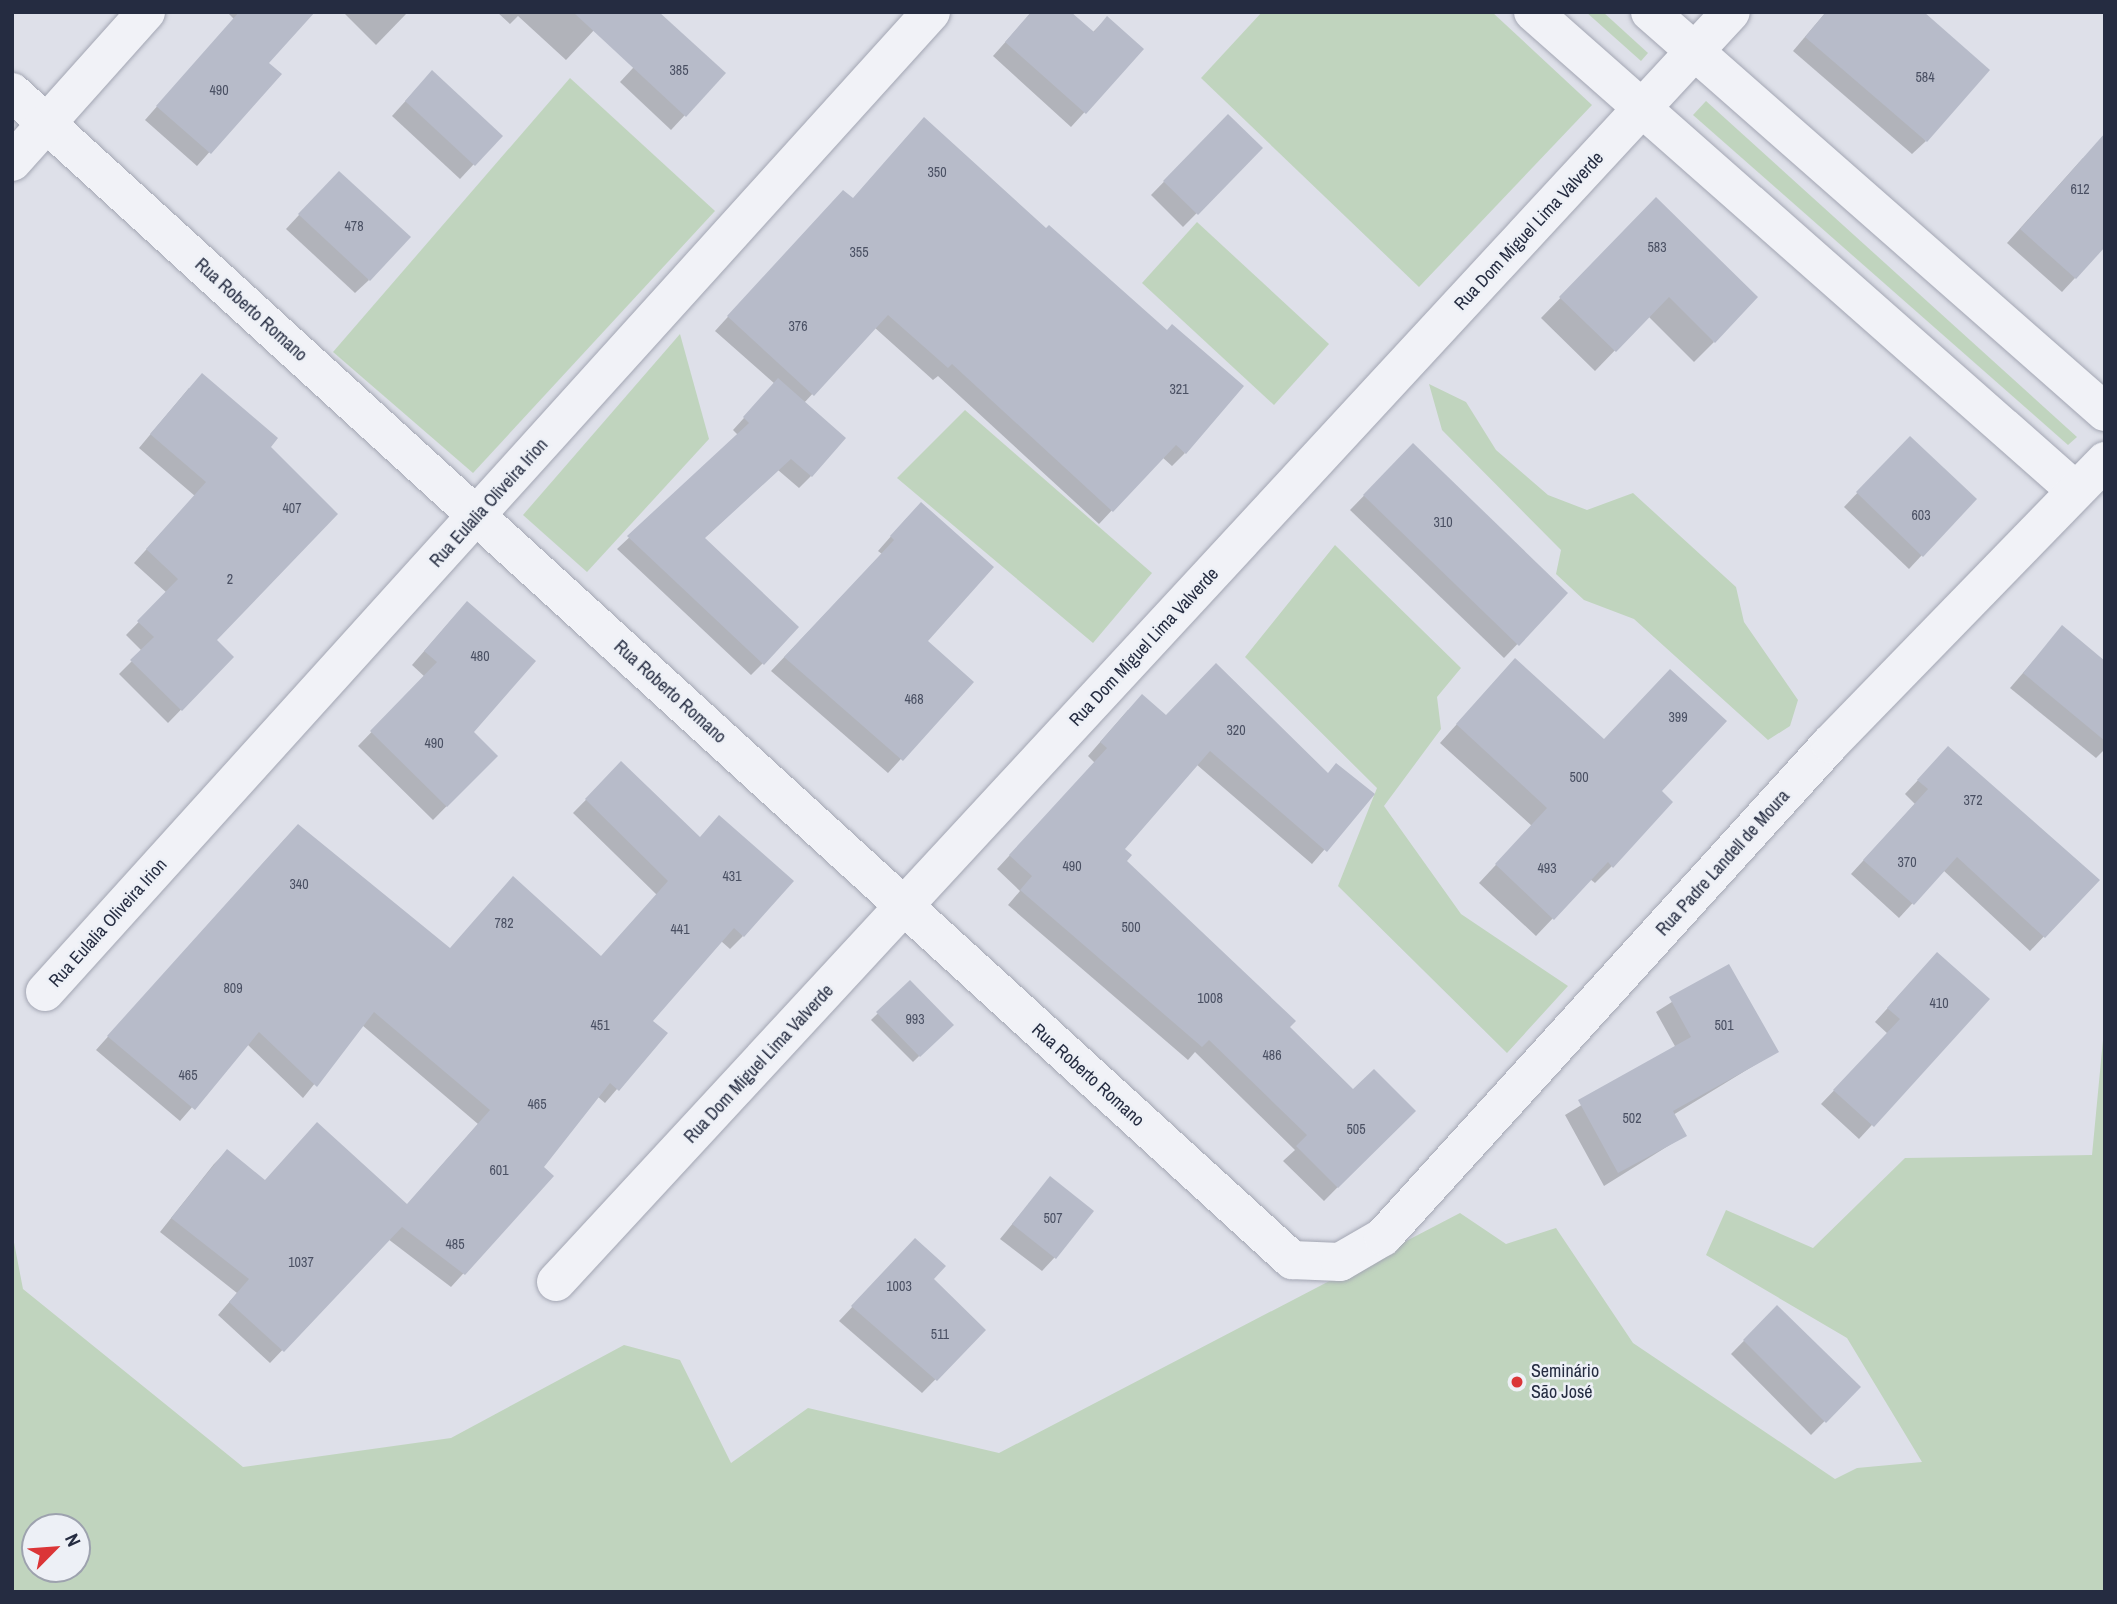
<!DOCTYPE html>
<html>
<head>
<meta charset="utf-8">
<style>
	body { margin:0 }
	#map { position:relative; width:2117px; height:1604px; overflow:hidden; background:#dee0e9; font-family:"Archivo Narrow",sans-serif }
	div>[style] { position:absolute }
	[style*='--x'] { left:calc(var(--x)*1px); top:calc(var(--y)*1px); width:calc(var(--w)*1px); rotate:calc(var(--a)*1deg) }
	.green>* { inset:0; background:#c0d4be }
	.shadow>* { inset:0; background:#0003 }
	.building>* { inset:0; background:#b7bbc9 }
	.roads { filter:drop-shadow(0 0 2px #a3a6b3) drop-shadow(0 0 2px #a3a6b3) }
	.minor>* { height:38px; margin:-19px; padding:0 19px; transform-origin:19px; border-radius:19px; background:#f1f2f7 }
	.dots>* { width:19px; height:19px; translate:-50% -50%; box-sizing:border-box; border:4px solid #edf0f6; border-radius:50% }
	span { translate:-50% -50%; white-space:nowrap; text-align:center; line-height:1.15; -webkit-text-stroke:5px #edf0f6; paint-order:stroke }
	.number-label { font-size:14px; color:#4a5063 }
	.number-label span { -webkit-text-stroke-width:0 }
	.street-label { font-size:18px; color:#252c41 }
	.poi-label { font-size:18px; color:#252c41 }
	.left { translate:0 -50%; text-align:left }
	.frame { position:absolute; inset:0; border:14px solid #252c41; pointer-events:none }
	.north { position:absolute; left:21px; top:1513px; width:70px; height:70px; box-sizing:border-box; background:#edf0f6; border:2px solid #9da2ae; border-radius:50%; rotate:65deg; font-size:19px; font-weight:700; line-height:28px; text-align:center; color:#252c41 }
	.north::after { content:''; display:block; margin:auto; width:24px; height:32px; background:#db3537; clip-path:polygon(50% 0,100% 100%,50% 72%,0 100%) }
</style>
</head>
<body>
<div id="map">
	<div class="green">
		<div style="clip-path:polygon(1262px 12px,1492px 12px,1592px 105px,1419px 287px,1201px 78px)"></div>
		<div style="clip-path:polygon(1586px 12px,1603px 12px,1648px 53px,1641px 61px)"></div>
		<div style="clip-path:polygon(570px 78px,715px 211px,473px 473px,333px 352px)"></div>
		<div style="clip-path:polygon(1706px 101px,2077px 437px,2068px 445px,1693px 115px)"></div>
		<div style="clip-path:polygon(1197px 222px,1329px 344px,1274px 405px,1142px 283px)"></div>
		<div style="clip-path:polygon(680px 334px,709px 439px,587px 572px,523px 515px)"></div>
		<div style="clip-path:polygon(1429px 384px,1466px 402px,1496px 450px,1548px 495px,1587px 510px,1633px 493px,1736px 587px,1744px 622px,1798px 700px,1790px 726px,1768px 740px,1634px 619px,1584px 600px,1556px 574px,1561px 550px,1442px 430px)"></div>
		<div style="clip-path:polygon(965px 410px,1152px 573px,1093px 643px,897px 478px)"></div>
		<div style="clip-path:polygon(1335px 545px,1461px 668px,1437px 697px,1441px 729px,1384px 806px,1461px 914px,1568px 986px,1507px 1053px,1338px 886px,1377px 788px,1245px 657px)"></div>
		<div style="clip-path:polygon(evenodd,2105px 1019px,2105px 1592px,12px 1592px,12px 1232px,23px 1289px,243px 1467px,451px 1438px,624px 1345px,680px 1360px,731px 1463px,808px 1408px,999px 1453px,1460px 1213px,1506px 1244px,1556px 1228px,1633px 1343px,1835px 1479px,1857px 1468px,1922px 1462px,1847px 1338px,1706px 1255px,1726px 1210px,1813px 1248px,1905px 1158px,2092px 1155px,2105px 1019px,35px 1527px,77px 1527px,77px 1569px,35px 1569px,35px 1527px)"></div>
	</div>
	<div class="shadow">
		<div style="clip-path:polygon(227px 12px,313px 12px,267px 63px,279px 74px,197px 166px,145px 120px,234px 19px)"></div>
		<div style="clip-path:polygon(343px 12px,408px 12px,376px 45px)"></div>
		<div style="clip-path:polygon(497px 12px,611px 12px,566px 60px,518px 16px,510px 24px)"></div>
		<div style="clip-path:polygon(1032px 12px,1092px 33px,1107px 18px,1142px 49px,1071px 127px,993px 56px)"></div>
		<div style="clip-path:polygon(1826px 12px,1926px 141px,1912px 154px,1793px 51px)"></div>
		<div style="clip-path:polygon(659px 40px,724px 73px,671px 130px,620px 82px)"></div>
		<div style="clip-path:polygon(419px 86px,500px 136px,460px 179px,392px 116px)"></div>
		<div style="clip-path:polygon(1228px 116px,1261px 148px,1183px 227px,1151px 195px)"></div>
		<div style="clip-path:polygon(911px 133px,1185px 453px,1172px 466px,1162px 457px,1099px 524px,938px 376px,933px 380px,874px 327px,804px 403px,811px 476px,799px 488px,778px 470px,703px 539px,763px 663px,751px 675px,617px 549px,738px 435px,733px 430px,775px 384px,715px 331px,830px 205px,852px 200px)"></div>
		<div style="clip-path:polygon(2083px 158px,2075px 278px,2062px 292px,2007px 243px)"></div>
		<div style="clip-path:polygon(325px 187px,369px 280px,355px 293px,286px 229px)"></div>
		<div style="clip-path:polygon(1636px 220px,1714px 342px,1694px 362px,1648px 316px,1595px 371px,1541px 318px)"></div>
		<div style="clip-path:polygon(189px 388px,268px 447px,214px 640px,232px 657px,168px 723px,119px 674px,142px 651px,126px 635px,167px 593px,134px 563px,195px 496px,139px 448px)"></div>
		<div style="clip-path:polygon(1413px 445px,1565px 594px,1504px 658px,1350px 510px)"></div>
		<div style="clip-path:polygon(1896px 452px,1922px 555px,1909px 569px,1844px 507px)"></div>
		<div style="clip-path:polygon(907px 518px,926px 641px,971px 682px,888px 773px,771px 671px,882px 554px,878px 551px)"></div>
		<div style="clip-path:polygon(454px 617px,472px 732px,496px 756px,433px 820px,358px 746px,425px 677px,412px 665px)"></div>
		<div style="clip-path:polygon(2062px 628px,2105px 663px,2105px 749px,2096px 758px,2010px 688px)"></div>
		<div style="clip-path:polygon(1498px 678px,1659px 792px,1612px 866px,1595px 883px,1590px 879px,1536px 936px,1479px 883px,1532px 826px,1440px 743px)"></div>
		<div style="clip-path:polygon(1128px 710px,1166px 717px,1372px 794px,1312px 864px,1196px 764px,1122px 849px,1124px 861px,1353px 1092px,1413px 1111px,1324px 1201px,1283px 1161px,1295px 1150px,1195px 1052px,1188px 1060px,1008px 905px,1020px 891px,997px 869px,1095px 763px,1088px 756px)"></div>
		<div style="clip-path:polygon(1935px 762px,2097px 880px,2030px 951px,1943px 870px,1899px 918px,1851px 874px,1915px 804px,1905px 794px)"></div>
		<div style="clip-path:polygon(621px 764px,743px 936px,730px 949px,721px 941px,651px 1021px,665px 1033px,605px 1103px,597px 1096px,542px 1167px,552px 1176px,451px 1287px,388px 1239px,270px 1363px,218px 1315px,237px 1293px,160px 1232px,214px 1164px,227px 1151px,265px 1182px,406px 1206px,478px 1124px,362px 1025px,303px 1098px,247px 1044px,180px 1121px,96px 1050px,285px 839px,450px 950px,601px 958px,657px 895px,573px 813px)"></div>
		<div style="clip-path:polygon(1729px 966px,1776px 1052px,1673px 1115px,1684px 1136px,1604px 1186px,1565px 1115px,1676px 1048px,1656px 1012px)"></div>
		<div style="clip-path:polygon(1924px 968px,1988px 999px,1859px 1139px,1821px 1104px,1888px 1034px,1875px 1022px)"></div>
		<div style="clip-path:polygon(910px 982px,951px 1025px,913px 1062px,871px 1020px)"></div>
		<div style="clip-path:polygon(1050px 1178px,1055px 1257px,1042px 1271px,1000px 1239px)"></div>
		<div style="clip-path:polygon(902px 1254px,984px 1330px,922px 1393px,839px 1321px)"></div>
		<div style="clip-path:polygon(1777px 1307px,1858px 1387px,1811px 1435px,1731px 1354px)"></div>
	</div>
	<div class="building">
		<div style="clip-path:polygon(239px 12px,315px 12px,269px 63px,282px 74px,211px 154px,156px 106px)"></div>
		<div style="clip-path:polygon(573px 12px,659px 12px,726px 73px,686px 117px)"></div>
		<div style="clip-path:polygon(1031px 12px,1071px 12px,1094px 32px,1107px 16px,1144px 49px,1086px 114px,1005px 42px)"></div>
		<div style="clip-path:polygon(1826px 12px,1924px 12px,1990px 70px,1927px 142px,1805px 37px)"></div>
		<div style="clip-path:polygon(432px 70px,503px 136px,475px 166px,405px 101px)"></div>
		<div style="clip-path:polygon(1228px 114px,1263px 148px,1198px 215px,1163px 181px)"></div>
		<div style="clip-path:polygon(924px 117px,1046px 228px,1049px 225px,1167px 330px,1172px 324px,1244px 386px,1186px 454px,1176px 445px,1113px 512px,952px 364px,948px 368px,888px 315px,814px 396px,727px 316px,843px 190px,853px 198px)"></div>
		<div style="clip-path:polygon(2105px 133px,2105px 247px,2076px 279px,2020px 229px)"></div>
		<div style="clip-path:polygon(339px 171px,411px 237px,370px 281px,298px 214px)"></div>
		<div style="clip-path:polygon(1656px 197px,1758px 297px,1715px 343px,1669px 297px,1616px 352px,1559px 297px)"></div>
		<div style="clip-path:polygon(202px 373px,278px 438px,271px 447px,338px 514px,217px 640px,234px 657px,182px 711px,130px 660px,154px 637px,137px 621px,178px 579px,146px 549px,206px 482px,150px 434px)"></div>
		<div style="clip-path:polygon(778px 378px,846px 438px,812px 477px,791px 459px,705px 538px,799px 627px,764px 665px,627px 536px,749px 423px,743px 417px)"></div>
		<div style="clip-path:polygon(1910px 436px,1977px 499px,1923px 557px,1856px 492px)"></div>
		<div style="clip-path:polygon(1413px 443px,1568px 593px,1519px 646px,1363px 495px)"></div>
		<div style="clip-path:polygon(921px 502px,994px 567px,928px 641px,974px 682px,903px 761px,784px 657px,894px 540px,890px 536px)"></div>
		<div style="clip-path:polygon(467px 601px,536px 661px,474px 732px,498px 756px,447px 807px,370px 731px,437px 662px,424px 651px)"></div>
		<div style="clip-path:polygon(2062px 625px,2105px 661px,2105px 741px,2023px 673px)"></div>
		<div style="clip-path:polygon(1515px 658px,1604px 739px,1670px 669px,1727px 721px,1662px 791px,1673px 802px,1613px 868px,1608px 862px,1554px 920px,1495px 864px,1547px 808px,1456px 724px)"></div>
		<div style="clip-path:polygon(1216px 663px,1328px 773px,1336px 763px,1375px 794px,1327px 852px,1210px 751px,1125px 849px,1132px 855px,1127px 861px,1296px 1021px,1290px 1027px,1353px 1089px,1374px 1069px,1416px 1111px,1338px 1188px,1296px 1146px,1307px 1135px,1209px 1040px,1202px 1047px,1020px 890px,1032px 876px,1009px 855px,1107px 748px,1100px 742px,1142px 694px,1166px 715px)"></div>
		<div style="clip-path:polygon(1948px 746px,2100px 880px,2045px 938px,1957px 857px,1914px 905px,1863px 860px,1928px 789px,1917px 780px)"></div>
		<div style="clip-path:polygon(621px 761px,700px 837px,719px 815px,794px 881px,744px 937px,734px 928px,653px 1021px,668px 1033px,619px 1091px,610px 1083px,544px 1167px,554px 1176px,465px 1275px,402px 1227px,284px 1352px,229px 1302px,249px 1279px,171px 1218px,227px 1149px,265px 1180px,317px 1122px,407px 1204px,490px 1110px,374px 1012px,317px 1087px,259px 1032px,195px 1110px,107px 1036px,298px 824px,450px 948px,513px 876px,601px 956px,668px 881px,585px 799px)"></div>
		<div style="clip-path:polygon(1937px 952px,1990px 999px,1874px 1127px,1833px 1090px,1900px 1019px,1887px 1008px)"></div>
		<div style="clip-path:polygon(1729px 964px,1779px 1052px,1673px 1111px,1687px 1136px,1618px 1173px,1578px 1100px,1691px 1037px,1669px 997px)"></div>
		<div style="clip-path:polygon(910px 980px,954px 1025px,920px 1057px,876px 1012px)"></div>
		<div style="clip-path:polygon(1050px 1176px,1094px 1211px,1056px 1259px,1012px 1224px)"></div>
		<div style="clip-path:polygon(915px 1238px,946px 1266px,934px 1279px,986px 1330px,937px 1381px,851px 1306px)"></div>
		<div style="clip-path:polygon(1777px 1305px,1861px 1387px,1826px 1423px,1743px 1340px)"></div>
	</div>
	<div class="roads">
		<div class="minor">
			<div style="--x:1533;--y:12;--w:723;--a:41.41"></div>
			<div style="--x:1650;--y:12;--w:606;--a:41.32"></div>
			<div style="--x:12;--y:92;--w:1733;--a:42.38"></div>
			<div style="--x:1292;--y:1260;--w:48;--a:2.4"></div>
			<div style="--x:1340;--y:1262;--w:50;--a:-30.2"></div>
			<div style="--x:1383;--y:1237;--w:665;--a:-47.8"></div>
			<div style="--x:1830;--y:744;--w:395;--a:-45.8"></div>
			<div style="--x:12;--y:162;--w:201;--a:-48.2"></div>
			<div style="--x:45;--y:992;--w:1321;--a:-47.88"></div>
			<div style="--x:556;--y:1282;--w:1730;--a:-47.23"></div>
		</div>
	</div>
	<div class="dots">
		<div style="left:1517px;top:1382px;background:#db3537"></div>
	</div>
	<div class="number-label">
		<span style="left:679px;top:70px">385</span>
		<span style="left:1925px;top:77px">584</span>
		<span style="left:219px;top:90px">490</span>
		<span style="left:937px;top:172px">350</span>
		<span style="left:2080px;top:189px">612</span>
		<span style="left:354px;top:226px">478</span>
		<span style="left:1657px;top:247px">583</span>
		<span style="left:859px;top:252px">355</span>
		<span style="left:798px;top:326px">376</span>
		<span style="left:1179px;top:389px">321</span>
		<span style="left:292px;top:508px">407</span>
		<span style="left:1921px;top:515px">603</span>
		<span style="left:1443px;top:522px">310</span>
		<span style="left:230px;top:579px">2</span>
		<span style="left:480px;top:656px">480</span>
		<span style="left:914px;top:699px">468</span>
		<span style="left:1678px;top:717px">399</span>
		<span style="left:1236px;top:730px">320</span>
		<span style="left:434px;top:743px">490</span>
		<span style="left:1579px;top:777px">500</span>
		<span style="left:1973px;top:800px">372</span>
		<span style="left:1907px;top:862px">370</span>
		<span style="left:1072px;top:866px">490</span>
		<span style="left:1547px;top:868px">493</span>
		<span style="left:732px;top:876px">431</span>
		<span style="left:299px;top:884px">340</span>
		<span style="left:504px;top:923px">782</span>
		<span style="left:1131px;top:927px">500</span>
		<span style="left:680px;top:929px">441</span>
		<span style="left:233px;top:988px">809</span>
		<span style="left:1210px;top:998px">1008</span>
		<span style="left:1939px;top:1003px">410</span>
		<span style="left:915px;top:1019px">993</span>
		<span style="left:600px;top:1025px">451</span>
		<span style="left:1724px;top:1025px">501</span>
		<span style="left:1272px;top:1055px">486</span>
		<span style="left:188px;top:1075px">465</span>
		<span style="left:537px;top:1104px">465</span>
		<span style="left:1632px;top:1118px">502</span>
		<span style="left:1356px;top:1129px">505</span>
		<span style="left:499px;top:1170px">601</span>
		<span style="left:1053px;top:1218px">507</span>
		<span style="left:455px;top:1244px">485</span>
		<span style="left:301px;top:1262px">1037</span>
		<span style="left:899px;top:1286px">1003</span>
		<span style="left:940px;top:1334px">511</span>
	</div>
	<div class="street-label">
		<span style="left:1529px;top:231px;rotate:-47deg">Rua Dom Miguel Lima Valverde</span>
		<span style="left:251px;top:310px;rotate:42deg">Rua Roberto Romano</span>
		<span style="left:489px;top:503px;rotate:-48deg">Rua Eulalia Oliveira Irion</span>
		<span style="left:1144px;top:647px;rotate:-47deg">Rua Dom Miguel Lima Valverde</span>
		<span style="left:670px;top:692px;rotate:42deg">Rua Roberto Romano</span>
		<span style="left:1723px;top:863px;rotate:-48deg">Rua Padre Landell de Moura</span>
		<span style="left:108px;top:923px;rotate:-48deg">Rua Eulalia Oliveira Irion</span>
		<span style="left:759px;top:1064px;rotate:-47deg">Rua Dom Miguel Lima Valverde</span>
		<span style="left:1088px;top:1075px;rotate:42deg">Rua Roberto Romano</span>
	</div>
	<div class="poi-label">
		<span class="left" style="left:1531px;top:1382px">Seminário<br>São José</span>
	</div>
	<div class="frame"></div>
	<div class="north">N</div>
</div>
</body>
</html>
